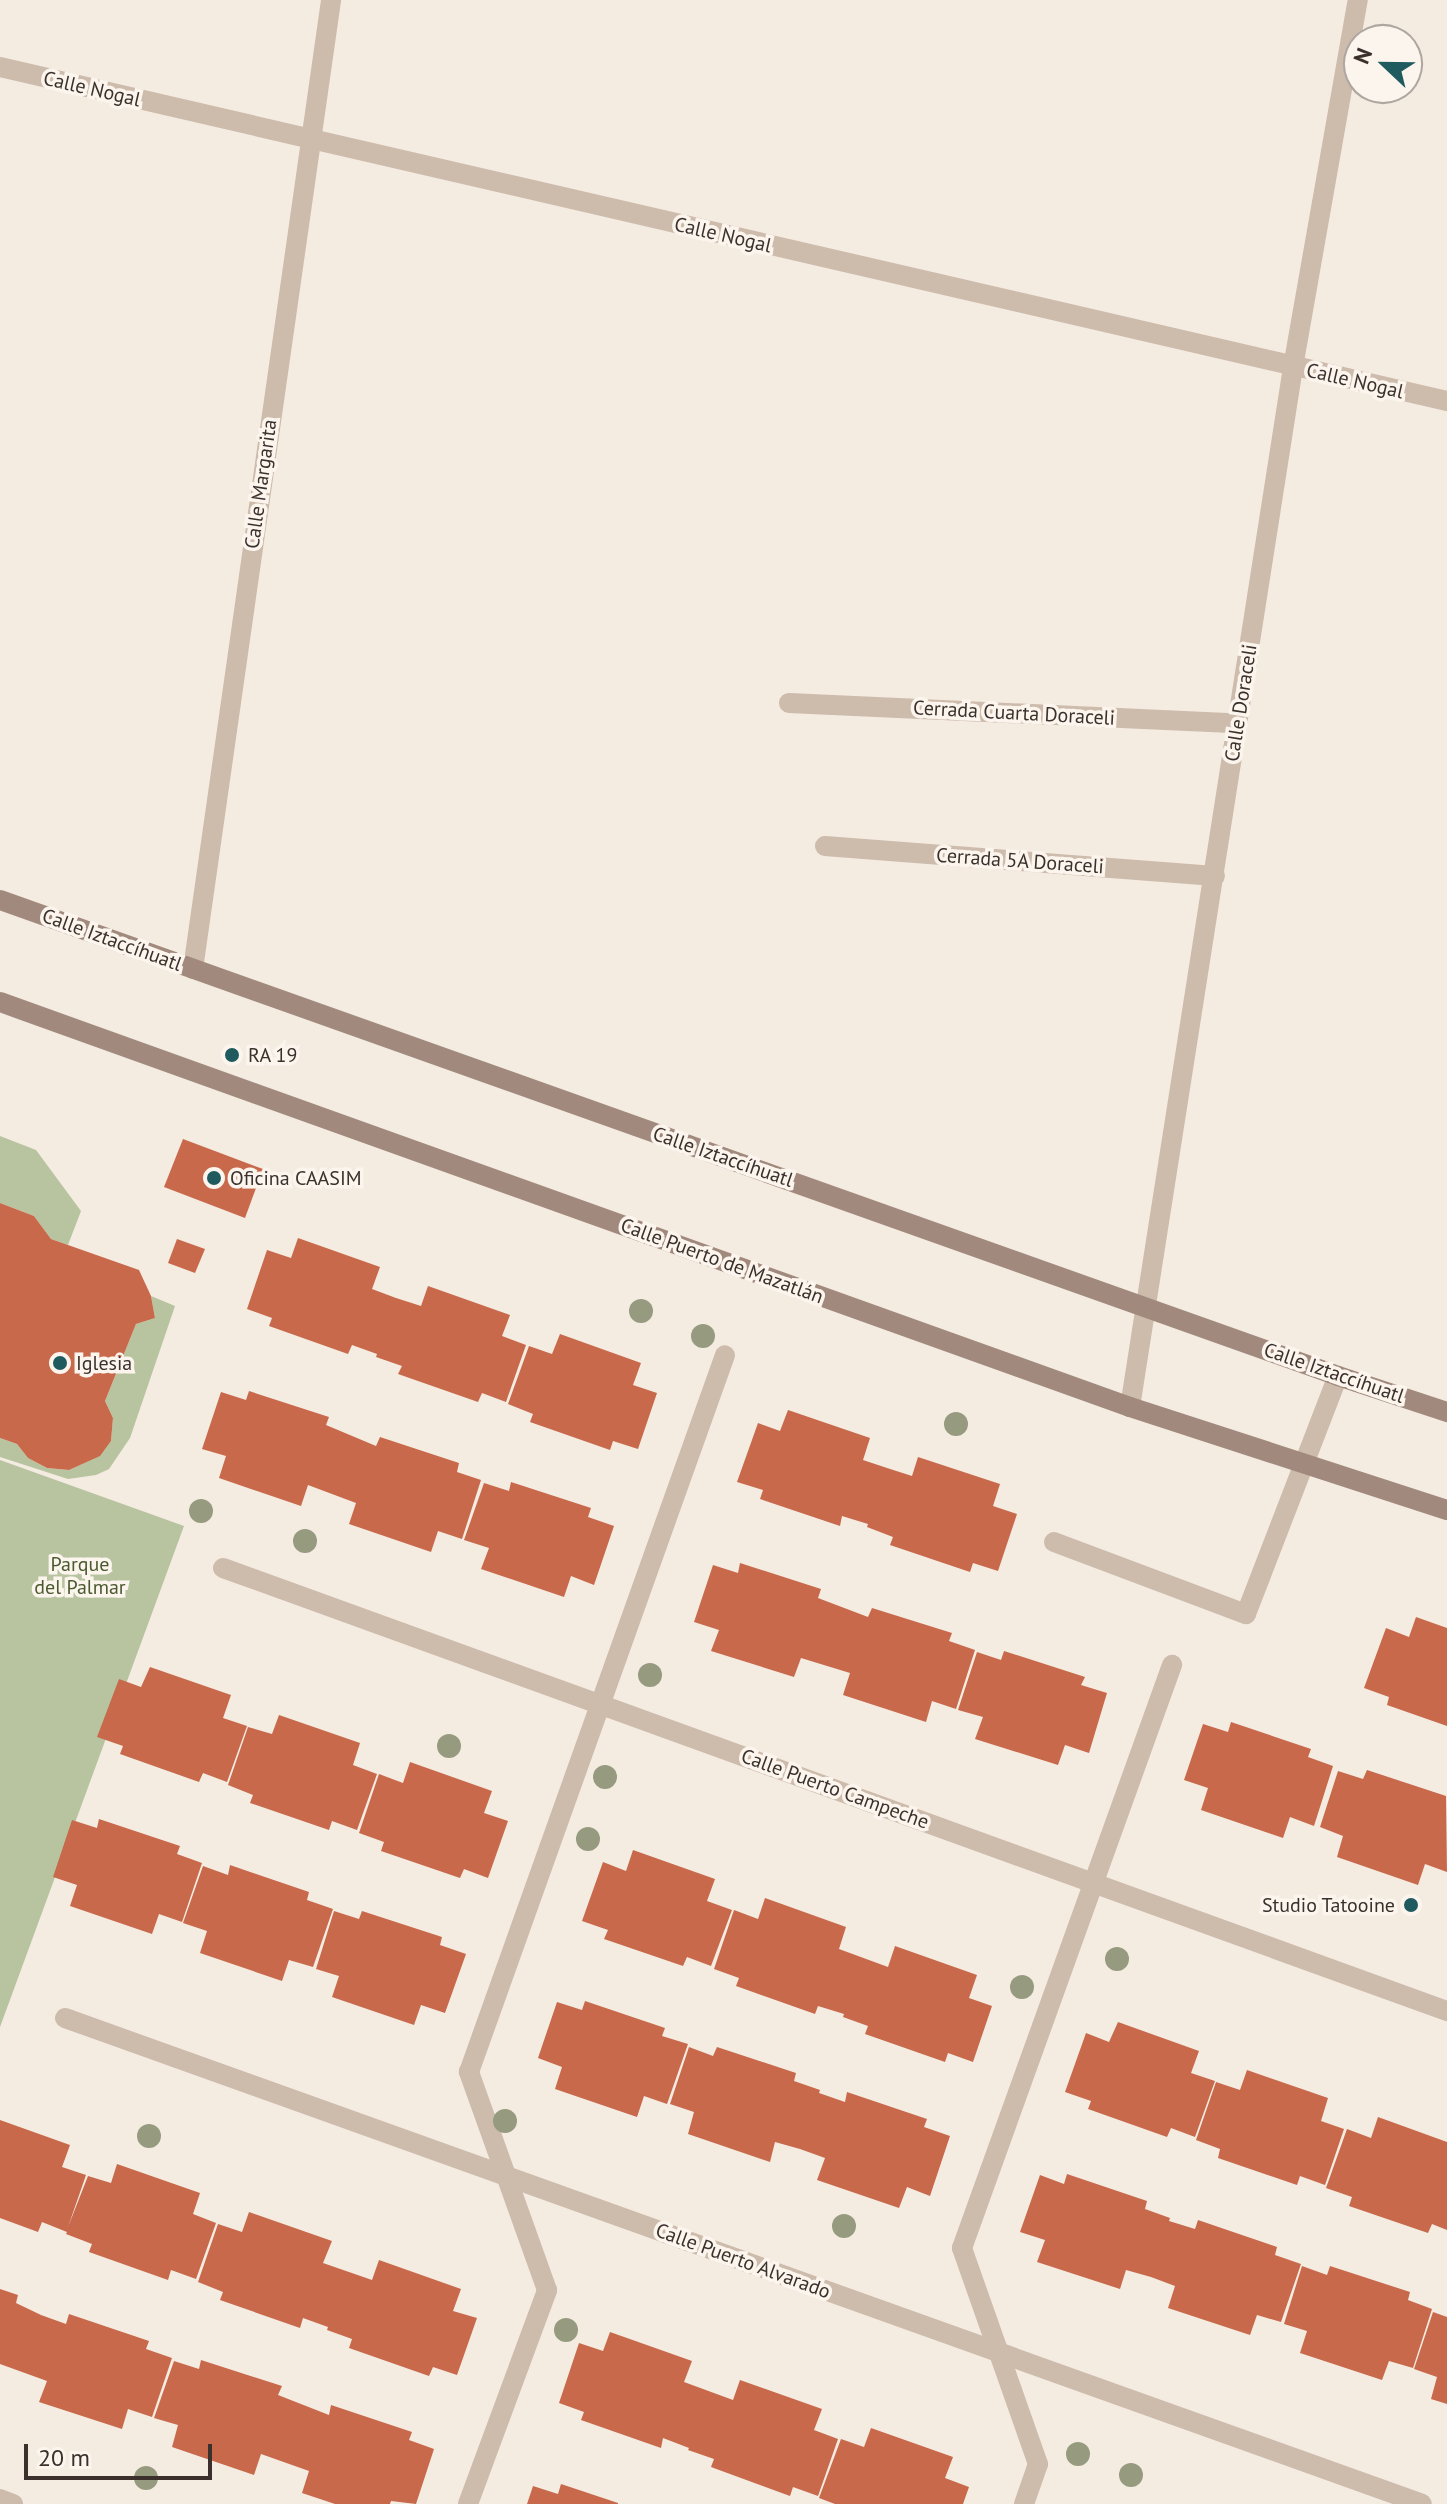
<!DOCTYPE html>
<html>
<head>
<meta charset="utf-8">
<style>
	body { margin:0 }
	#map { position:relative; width:1447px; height:2504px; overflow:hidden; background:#f4ebe1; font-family:"PT Sans",sans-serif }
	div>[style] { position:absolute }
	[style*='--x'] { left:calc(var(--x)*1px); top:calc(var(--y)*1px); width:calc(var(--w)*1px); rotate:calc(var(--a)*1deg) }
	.green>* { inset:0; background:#b8c4a0 }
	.building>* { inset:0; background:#c8694b }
	.lane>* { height:20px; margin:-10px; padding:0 10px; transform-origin:10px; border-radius:10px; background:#cdbbac }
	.street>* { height:20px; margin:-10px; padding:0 10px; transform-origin:10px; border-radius:10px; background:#cdbbac }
	.secondary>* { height:20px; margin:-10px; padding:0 10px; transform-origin:10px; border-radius:10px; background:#a18a7d }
	.trees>* { width:24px; height:24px; margin:-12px; border-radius:50%; background:#969b7f }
	.dots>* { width:22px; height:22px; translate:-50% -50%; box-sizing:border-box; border:4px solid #fbf5ee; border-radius:50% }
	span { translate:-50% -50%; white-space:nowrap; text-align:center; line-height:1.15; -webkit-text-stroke:7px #fbf5ee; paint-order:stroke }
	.street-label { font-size:20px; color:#3b302b }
	.poi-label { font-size:20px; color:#3b302b }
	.left { translate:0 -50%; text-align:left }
	.right { translate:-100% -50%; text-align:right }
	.park-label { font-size:20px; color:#4a5a2e }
	.north { position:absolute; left:1343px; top:24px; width:80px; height:80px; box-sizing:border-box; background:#fbf5ee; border:2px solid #aea6a0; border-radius:50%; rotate:292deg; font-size:22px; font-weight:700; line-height:32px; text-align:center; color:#3b302b }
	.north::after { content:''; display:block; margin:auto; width:28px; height:36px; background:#1f5a5e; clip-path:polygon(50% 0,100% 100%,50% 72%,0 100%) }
	.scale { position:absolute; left:24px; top:2444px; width:188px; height:36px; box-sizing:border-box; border:4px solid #3b302b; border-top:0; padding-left:10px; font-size:24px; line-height:28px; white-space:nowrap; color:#3b302b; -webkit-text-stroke:6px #fbf5ee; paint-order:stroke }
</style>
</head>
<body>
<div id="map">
	<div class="green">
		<div style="clip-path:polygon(0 1136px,36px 1150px,81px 1211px,68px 1245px,51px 1239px,34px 1216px,0 1203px)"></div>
		<div style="clip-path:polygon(151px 1296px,175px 1306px,130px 1438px,109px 1469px,96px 1475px,68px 1479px,0 1457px,0 1438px,17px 1444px,28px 1458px,47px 1468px,69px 1470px,99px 1456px,111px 1441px,113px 1418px,105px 1401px,136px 1324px,155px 1318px)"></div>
		<div style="clip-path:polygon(0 1460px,184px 1526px,0 2027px)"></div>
	</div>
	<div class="building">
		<div style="clip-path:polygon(183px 1139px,263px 1169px,245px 1218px,164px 1187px)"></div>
		<div style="clip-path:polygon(0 1203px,34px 1216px,51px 1239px,139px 1270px,151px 1296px,155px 1318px,136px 1324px,105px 1401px,113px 1418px,111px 1441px,100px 1456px,69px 1470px,47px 1468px,28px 1458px,17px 1444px,0 1438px)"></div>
		<div style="clip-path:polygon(298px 1238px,380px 1267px,372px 1289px,396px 1298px,421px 1306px,428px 1286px,510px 1315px,502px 1336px,526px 1345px,506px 1402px,482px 1393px,478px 1402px,398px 1374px,402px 1366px,376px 1357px,377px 1354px,352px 1345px,348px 1354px,269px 1326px,272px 1318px,247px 1309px,267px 1250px,291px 1258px)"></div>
		<div style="clip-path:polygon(177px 1239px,205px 1249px,195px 1273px,168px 1263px)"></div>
		<div style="clip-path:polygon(560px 1334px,641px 1363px,633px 1385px,657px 1393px,638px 1449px,613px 1441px,610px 1450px,530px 1422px,533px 1414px,508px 1404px,529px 1346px,552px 1354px)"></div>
		<div style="clip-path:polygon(249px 1391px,329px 1417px,326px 1425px,376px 1446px,380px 1437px,459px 1463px,457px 1472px,481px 1480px,462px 1539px,438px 1531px,431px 1552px,349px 1524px,356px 1503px,308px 1485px,301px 1506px,219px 1478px,226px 1456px,202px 1449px,221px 1392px,246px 1400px)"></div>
		<div style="clip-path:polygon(788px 1410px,870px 1438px,863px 1460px,887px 1468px,912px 1476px,918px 1457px,1000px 1484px,993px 1506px,1017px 1514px,998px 1571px,973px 1563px,970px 1572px,890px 1545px,893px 1537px,867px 1527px,868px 1524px,842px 1516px,840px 1526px,760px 1499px,763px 1490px,737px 1482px,758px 1423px,780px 1431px)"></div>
		<div style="clip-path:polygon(511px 1482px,591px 1508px,588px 1517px,614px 1526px,594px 1585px,571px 1576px,564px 1597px,481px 1569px,489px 1548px,464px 1540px,484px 1483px,509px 1491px)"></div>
		<div style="clip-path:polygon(740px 1563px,821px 1589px,818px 1598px,868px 1617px,872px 1608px,952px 1633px,949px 1641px,975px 1650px,956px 1709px,932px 1701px,926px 1722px,843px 1695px,850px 1673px,801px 1658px,794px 1677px,711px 1651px,719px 1630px,694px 1622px,713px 1565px,738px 1573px)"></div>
		<div style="clip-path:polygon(1416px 1617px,1447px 1628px,1447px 1726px,1387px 1705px,1389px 1697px,1364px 1688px,1386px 1628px,1409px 1637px)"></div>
		<div style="clip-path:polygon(1004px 1651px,1085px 1677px,1081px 1685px,1107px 1693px,1089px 1753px,1065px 1745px,1058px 1765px,975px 1739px,983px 1717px,958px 1710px,977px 1652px,1001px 1660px)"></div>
		<div style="clip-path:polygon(150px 1667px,231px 1695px,223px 1718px,247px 1726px,227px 1782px,203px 1773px,199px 1782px,120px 1754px,123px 1746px,97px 1737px,119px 1679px,141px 1687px)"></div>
		<div style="clip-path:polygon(279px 1715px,360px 1743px,353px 1765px,377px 1774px,357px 1830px,332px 1821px,329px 1830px,250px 1803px,253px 1795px,228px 1785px,248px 1727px,272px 1734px)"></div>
		<div style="clip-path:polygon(1231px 1722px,1311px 1749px,1308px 1757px,1333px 1766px,1314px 1826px,1290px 1817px,1283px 1838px,1201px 1810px,1208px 1788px,1184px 1780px,1203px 1724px,1228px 1732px)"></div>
		<div style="clip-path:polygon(410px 1762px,492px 1791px,484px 1813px,508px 1821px,488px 1878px,464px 1869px,460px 1878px,381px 1851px,384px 1842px,359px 1833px,379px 1774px,403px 1783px)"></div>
		<div style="clip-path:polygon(1367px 1770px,1446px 1796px,1447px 1872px,1425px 1864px,1418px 1885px,1337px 1857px,1343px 1836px,1320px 1827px,1338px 1771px,1363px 1779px)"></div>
		<div style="clip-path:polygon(99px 1819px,180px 1846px,177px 1854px,202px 1863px,182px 1922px,159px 1914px,152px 1934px,70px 1906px,77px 1885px,53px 1877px,72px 1820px,97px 1828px)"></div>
		<div style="clip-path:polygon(633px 1850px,715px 1879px,707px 1901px,732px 1910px,711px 1966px,687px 1957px,683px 1966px,604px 1939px,608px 1930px,582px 1921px,603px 1862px,626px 1871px)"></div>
		<div style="clip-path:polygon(230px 1865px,309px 1892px,307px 1900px,333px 1909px,313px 1967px,289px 1960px,282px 1981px,200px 1953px,207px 1931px,183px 1923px,203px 1866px,228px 1875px)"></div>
		<div style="clip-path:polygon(765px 1898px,846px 1927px,839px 1949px,888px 1967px,895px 1946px,977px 1975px,969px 1998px,992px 2006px,973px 2062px,948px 2053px,945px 2062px,865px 2034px,868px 2026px,843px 2017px,844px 2014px,818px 2006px,815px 2014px,736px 1986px,739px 1978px,714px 1969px,734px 1910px,758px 1919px)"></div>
		<div style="clip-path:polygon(334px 1911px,359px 1919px,362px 1911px,442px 1937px,440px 1945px,466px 1954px,445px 2013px,421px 2005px,414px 2025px,332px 1997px,339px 1976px,316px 1969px)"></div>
		<div style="clip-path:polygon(585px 2001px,665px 2028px,662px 2036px,688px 2044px,667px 2104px,644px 2096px,637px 2117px,555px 2089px,562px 2067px,538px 2058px,557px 2002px,582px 2010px)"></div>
		<div style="clip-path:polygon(1118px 2022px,1199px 2051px,1191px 2073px,1215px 2081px,1195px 2137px,1171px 2128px,1167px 2137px,1088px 2109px,1091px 2101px,1065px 2092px,1086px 2033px,1109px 2042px)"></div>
		<div style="clip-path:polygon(689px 2047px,713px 2056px,717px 2047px,796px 2073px,794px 2081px,820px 2090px,819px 2093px,845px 2102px,847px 2092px,927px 2119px,924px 2127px,950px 2136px,930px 2196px,907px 2187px,899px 2208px,817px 2180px,825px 2158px,800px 2149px,775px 2142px,770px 2162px,688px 2134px,694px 2112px,670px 2104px)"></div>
		<div style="clip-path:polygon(1247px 2070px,1328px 2098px,1321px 2121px,1344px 2129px,1325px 2185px,1300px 2176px,1297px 2185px,1218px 2158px,1220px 2149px,1196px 2140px,1216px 2082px,1240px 2090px)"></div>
		<div style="clip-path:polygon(1378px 2117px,1447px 2142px,1447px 2230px,1432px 2224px,1428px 2233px,1349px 2206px,1352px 2197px,1326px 2188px,1347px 2129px,1371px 2138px)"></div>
		<div style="clip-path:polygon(0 2120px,70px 2145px,62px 2167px,86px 2175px,68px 2227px,88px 2176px,111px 2183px,117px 2164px,200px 2193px,193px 2214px,216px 2223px,196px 2279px,171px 2270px,168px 2280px,89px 2252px,92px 2244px,66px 2234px,67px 2232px,42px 2222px,38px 2232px,0 2218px)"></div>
		<div style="clip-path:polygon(1067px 2174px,1147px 2201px,1145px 2209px,1170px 2218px,1169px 2221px,1195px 2229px,1198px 2220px,1277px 2247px,1275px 2255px,1301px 2264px,1281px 2322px,1257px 2315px,1250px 2335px,1168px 2308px,1175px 2286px,1151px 2277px,1126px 2270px,1120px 2289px,1037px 2262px,1045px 2240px,1020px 2232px,1040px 2175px,1064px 2184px)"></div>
		<div style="clip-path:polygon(249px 2212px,332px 2241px,323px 2263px,372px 2280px,379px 2260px,461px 2289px,453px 2311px,477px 2318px,457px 2375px,433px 2367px,429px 2376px,349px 2348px,352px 2339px,327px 2330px,328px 2327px,303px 2318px,300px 2328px,220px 2300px,223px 2292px,198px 2282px,218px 2224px,242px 2232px)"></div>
		<div style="clip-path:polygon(1302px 2266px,1327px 2275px,1330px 2266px,1410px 2292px,1408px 2300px,1432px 2309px,1413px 2368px,1389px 2361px,1382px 2380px,1300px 2353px,1307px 2331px,1284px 2324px)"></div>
		<div style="clip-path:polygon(0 2289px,18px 2295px,16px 2303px,41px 2315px,66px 2324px,69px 2314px,149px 2341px,146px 2349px,172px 2358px,152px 2417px,128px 2409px,122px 2429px,39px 2402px,47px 2381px,0 2364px)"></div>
		<div style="clip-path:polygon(1433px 2312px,1447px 2317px,1447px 2404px,1431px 2399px,1437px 2377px,1414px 2369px)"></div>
		<div style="clip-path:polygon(610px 2332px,692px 2361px,684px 2382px,733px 2400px,740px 2380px,822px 2409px,814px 2430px,838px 2439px,818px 2496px,793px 2487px,790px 2496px,711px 2467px,714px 2459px,688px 2450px,689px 2448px,663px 2438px,661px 2448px,581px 2420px,584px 2412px,559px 2403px,579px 2343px,603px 2351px)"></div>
		<div style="clip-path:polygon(201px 2360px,282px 2386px,278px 2395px,329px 2415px,331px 2405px,412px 2432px,409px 2440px,434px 2449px,416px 2504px,391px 2501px,390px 2504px,335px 2504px,302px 2493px,309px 2471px,261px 2454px,254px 2475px,172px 2447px,178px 2425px,154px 2418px,174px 2361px,199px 2369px)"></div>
		<div style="clip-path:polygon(871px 2428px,953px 2457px,945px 2478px,969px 2487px,963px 2504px,835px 2504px,819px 2498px,841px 2439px,864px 2447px)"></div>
		<div style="clip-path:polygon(561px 2484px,618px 2503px,618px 2504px,527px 2504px,533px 2486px,558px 2494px)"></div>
	</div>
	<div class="lane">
		<div style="--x:1054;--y:1542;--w:205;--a:20.6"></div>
		<div style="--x:1246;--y:1614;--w:255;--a:-68.9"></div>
	</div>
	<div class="street">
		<div style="--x:0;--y:67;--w:1485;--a:13"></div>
		<div style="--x:789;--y:703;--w:449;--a:2.6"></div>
		<div style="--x:825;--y:846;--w:391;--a:4.4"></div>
		<div style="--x:193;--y:969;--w:979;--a:-81.89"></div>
		<div style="--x:1130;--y:1407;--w:1053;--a:-81.09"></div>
		<div style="--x:1293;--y:367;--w:373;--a:-80"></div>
		<div style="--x:223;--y:1568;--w:1302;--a:19.9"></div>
		<div style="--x:65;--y:2018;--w:1441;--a:19.7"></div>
		<div style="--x:0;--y:2499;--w:14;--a:21"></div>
		<div style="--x:468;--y:2504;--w:228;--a:-69.7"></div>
		<div style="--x:547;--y:2290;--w:232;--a:-109.7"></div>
		<div style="--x:469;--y:2072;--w:761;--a:-70.35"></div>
		<div style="--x:1024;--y:2504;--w:42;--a:-70.7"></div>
		<div style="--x:1038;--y:2464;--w:229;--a:-109.4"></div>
		<div style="--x:962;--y:2248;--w:620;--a:-70.19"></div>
	</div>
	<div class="secondary">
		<div style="--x:0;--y:900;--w:1420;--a:19.58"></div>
		<div style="--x:1338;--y:1376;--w:115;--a:18.3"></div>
		<div style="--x:0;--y:1002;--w:1200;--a:19.72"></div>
		<div style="--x:1130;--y:1407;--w:333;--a:18"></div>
	</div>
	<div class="trees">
		<div style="left:641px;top:1311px"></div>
		<div style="left:703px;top:1336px"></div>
		<div style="left:956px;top:1424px"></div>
		<div style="left:201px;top:1511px"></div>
		<div style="left:305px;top:1541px"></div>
		<div style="left:650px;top:1675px"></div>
		<div style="left:449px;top:1746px"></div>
		<div style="left:605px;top:1777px"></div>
		<div style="left:588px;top:1839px"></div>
		<div style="left:1117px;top:1959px"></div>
		<div style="left:1022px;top:1987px"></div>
		<div style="left:505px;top:2121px"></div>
		<div style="left:149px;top:2136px"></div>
		<div style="left:844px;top:2226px"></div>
		<div style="left:566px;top:2330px"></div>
		<div style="left:1078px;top:2454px"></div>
		<div style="left:1131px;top:2475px"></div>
		<div style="left:146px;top:2478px"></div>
	</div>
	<div class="dots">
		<div style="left:232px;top:1055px;background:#1f5a5e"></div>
		<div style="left:214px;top:1178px;background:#1f5a5e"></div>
		<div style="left:60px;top:1363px;background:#1f5a5e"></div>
		<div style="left:1411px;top:1905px;background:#1f5a5e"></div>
	</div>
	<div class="street-label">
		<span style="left:92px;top:89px;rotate:13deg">Calle Nogal</span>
		<span style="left:723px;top:235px;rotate:13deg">Calle Nogal</span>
		<span style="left:1355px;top:381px;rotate:13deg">Calle Nogal</span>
		<span style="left:261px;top:484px;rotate:-82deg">Calle Margarita</span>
		<span style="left:1241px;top:703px;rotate:-81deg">Calle Doraceli</span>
		<span style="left:1014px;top:713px;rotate:3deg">Cerrada Cuarta Doraceli</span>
		<span style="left:1020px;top:861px;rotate:4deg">Cerrada 5A Doraceli</span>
		<span style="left:112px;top:940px;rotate:20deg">Calle Iztaccíhuatl</span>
		<span style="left:723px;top:1157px;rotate:19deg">Calle Iztaccíhuatl</span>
		<span style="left:722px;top:1261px;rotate:20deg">Calle Puerto de Mazatlán</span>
		<span style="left:1334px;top:1373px;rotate:19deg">Calle Iztaccíhuatl</span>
		<span style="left:835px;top:1789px;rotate:20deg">Calle Puerto Campeche</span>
		<span style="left:743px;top:2261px;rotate:20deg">Calle Puerto Alvarado</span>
	</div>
	<div class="poi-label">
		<span class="left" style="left:248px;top:1055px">RA 19</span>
		<span class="left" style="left:230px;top:1178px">Oficina CAASIM</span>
		<span class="left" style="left:76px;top:1363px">Iglesia</span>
		<span class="right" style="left:1395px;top:1905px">Studio Tatooine</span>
	</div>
	<div class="park-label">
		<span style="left:80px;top:1576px">Parque<br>del Palmar</span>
	</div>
	<div class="north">N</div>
	<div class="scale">20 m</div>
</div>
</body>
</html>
